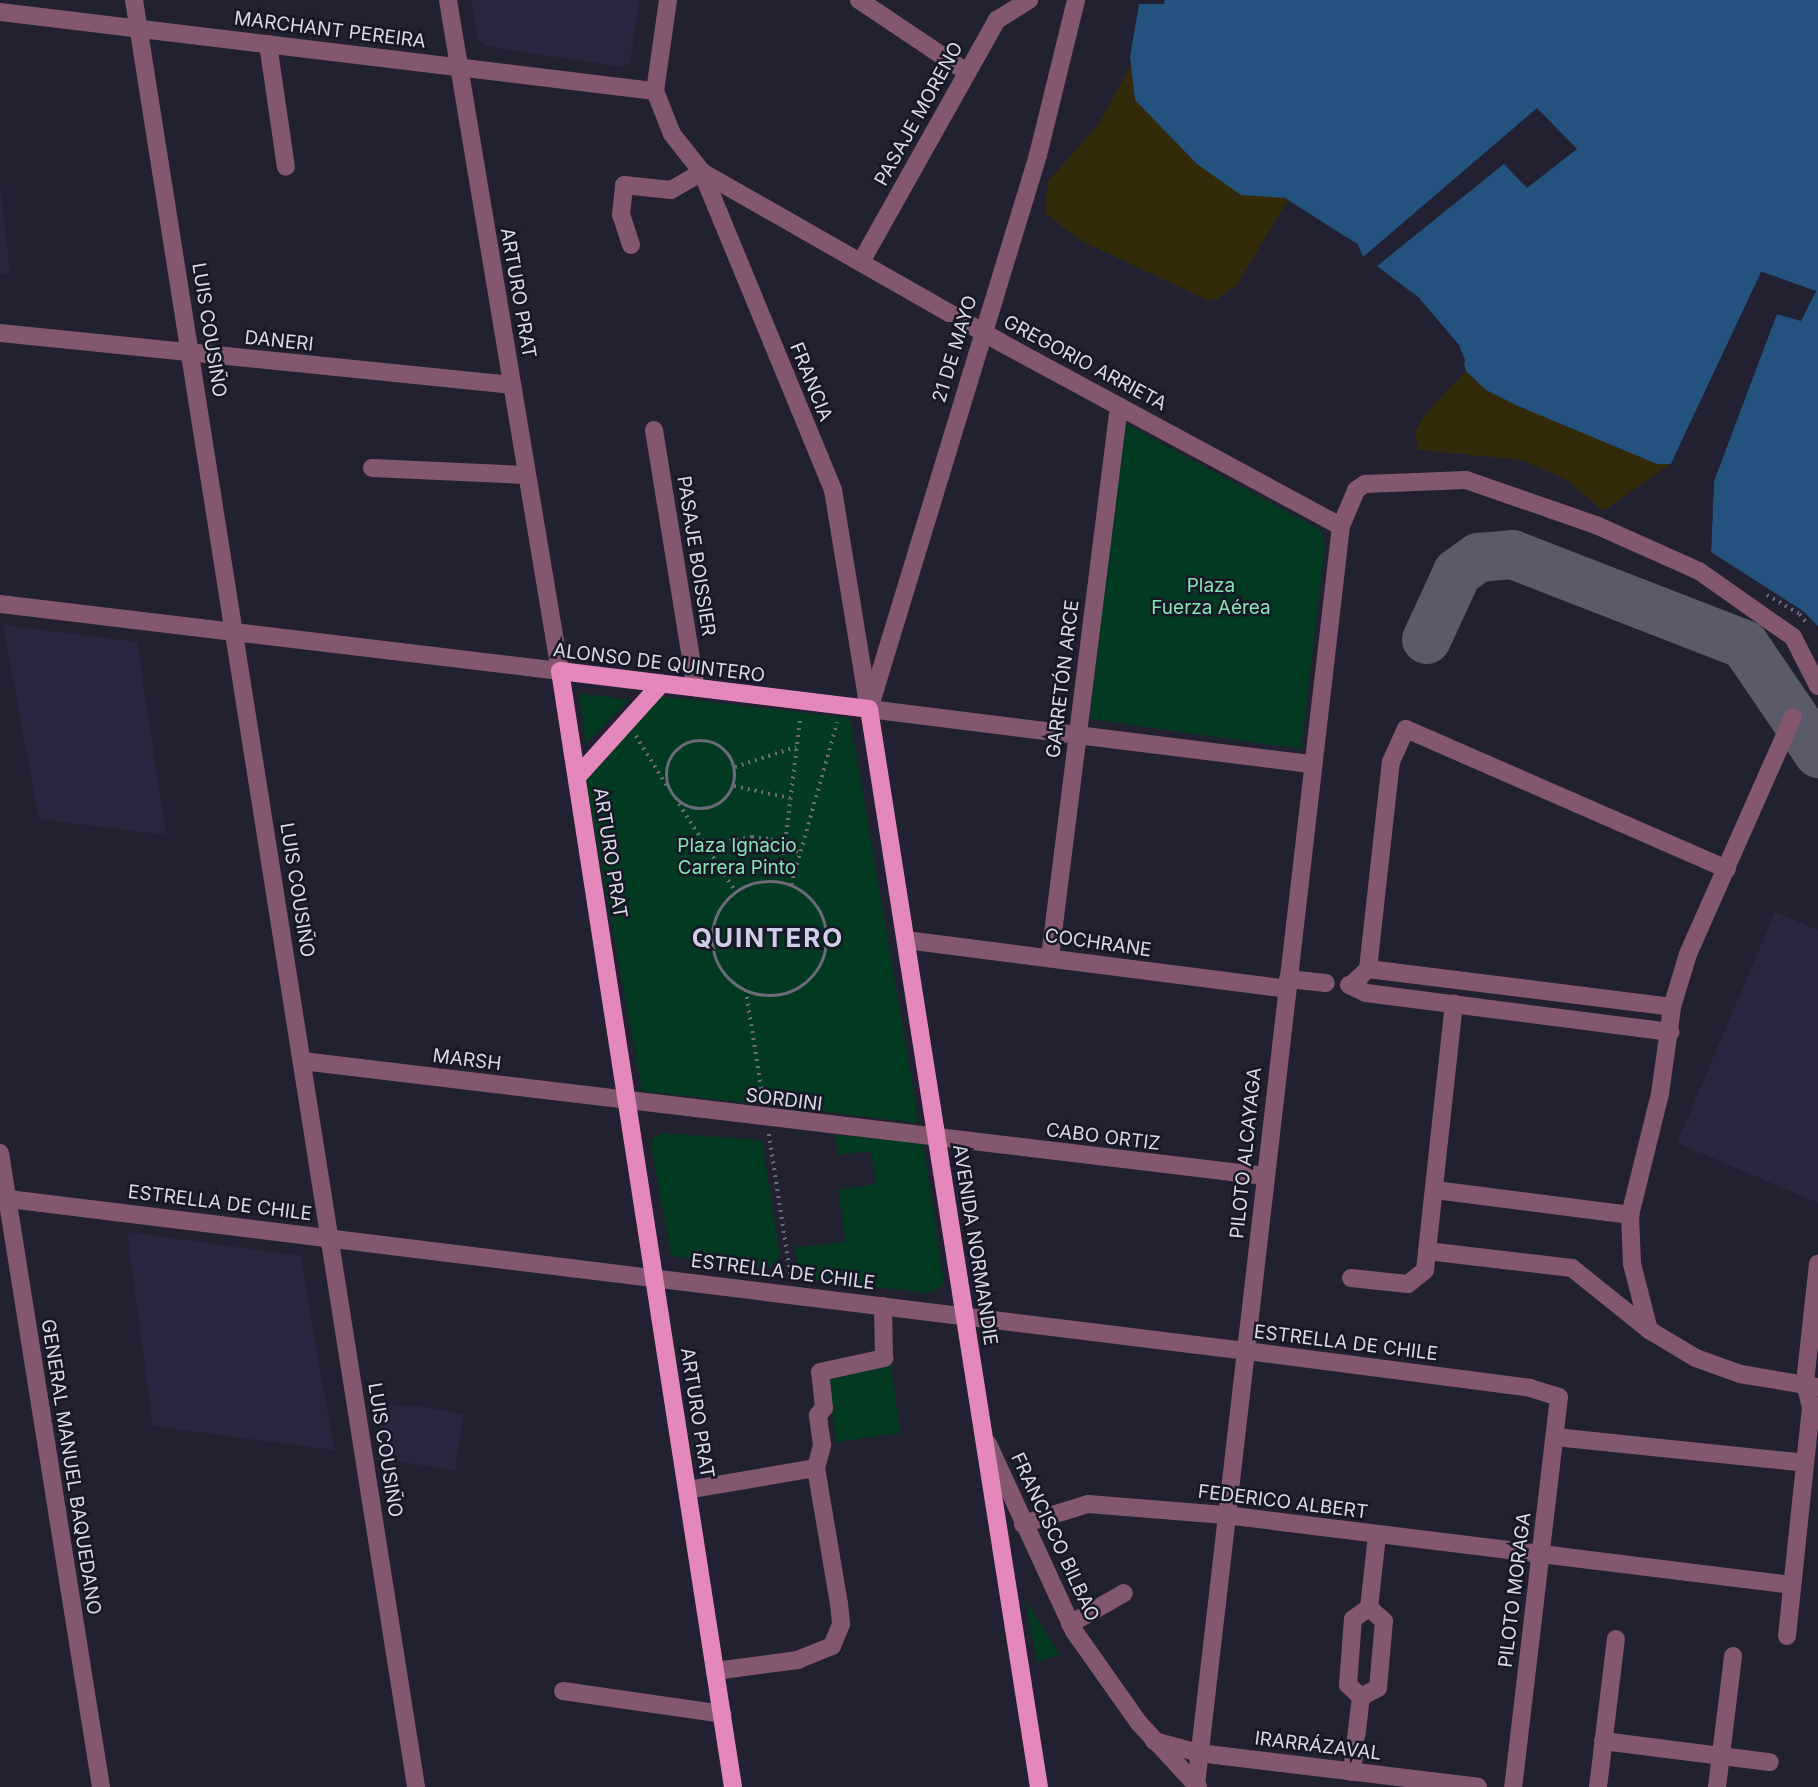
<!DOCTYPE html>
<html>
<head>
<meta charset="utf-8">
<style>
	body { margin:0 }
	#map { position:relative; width:1818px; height:1787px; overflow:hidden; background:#212132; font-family:Inter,sans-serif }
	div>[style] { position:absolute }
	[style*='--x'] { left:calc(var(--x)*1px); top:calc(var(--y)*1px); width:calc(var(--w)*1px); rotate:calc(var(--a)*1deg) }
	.built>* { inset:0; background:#28273f }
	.green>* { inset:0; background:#013921 }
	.sand>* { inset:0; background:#322a08 }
	.water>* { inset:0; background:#24527f }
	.pier>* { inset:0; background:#212132 }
	.taxiway>* { height:49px; margin:-24.5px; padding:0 24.5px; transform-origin:24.5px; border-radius:24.5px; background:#5a5a6a }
	.path>* { height:3.5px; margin-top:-1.75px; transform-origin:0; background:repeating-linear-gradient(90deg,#6a6a79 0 2px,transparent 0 7px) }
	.path>.ring { margin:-1.75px; padding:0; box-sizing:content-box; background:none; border:3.5px solid #6a6a79; border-radius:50% }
	.minor>* { height:18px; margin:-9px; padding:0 9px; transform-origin:9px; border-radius:9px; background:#83576f }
	.major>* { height:18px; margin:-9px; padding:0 9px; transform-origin:9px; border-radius:9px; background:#e488bb }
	span { translate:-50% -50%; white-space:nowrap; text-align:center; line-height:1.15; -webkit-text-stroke:5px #181728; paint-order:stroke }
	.street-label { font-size:19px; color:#dadae6 }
	.park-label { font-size:19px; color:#84e5b0 }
	.district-label { font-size:26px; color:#cecfe6; font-weight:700; letter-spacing:2px }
</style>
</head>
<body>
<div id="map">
	<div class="built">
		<div style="clip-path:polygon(471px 0,639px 0,630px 63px,622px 67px,486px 46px,477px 38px)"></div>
		<div style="clip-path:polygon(0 182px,10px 274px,0 273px)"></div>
		<div style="clip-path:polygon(3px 625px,137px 642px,166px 835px,39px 819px)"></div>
		<div style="clip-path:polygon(1775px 912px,1818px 930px,1818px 1203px,1677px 1143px)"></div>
		<div style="clip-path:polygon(127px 1232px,301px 1256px,334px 1450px,153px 1426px)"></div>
		<div style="clip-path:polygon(376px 1405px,418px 1406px,463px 1414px,455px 1471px,385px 1459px)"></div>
	</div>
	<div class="green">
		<div style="clip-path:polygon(1123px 422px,1322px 531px,1325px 546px,1301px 749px,1090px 719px)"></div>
		<div style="clip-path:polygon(579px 693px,629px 700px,586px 744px)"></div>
		<div style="clip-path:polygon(658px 696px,850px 718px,919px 1123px,642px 1091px,586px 781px)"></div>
		<div style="clip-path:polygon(662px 1133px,762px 1140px,780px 1258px,767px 1268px,671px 1256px,650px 1140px)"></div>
		<div style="clip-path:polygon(835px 1135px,923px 1142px,944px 1284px,929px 1293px,801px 1279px,795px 1247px,846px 1242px,838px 1190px,876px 1184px,871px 1151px,838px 1155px)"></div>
		<div style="clip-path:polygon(891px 1365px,900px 1433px,836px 1442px,827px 1374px)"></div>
		<div style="clip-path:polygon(1025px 1599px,1060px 1655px,1037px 1662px)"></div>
	</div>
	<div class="sand">
		<div style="clip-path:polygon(1131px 65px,1135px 100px,1197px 164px,1288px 200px,1237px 285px,1217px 299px,1207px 300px,1081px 241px,1045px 213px,1048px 181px,1098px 125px)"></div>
		<div style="clip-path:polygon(1466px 371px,1486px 390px,1518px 406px,1657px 464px,1671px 464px,1603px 511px,1567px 480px,1522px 460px,1418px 450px,1415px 432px,1425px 414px)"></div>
	</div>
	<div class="water">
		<div style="clip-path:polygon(1165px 0,1818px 0,1818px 626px,1803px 611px,1711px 552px,1714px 481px,1777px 314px,1801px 320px,1816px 291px,1761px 272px,1671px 464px,1657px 464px,1518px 406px,1486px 390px,1466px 371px,1459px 345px,1418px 297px,1363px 258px,1357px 244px,1285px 198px,1241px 195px,1197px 164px,1135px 100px,1130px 57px,1139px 4px,1164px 4px)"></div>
	</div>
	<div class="pier">
		<div style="clip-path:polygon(1537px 108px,1577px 149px,1527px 188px,1504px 164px,1377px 266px,1418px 297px,1459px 345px,1465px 360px,1463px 373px,1456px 347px,1416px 300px,1361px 260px,1355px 247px,1286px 203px,1358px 244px,1363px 257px)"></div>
		<div style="clip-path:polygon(1762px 272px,1816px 291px,1801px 321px,1776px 314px,1714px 481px,1711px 552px,1710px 481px,1773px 312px,1799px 316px,1811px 293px,1763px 276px,1669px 467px)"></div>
	</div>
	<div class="taxiway">
		<div style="--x:1426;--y:639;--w:74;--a:-65.2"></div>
		<div style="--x:1457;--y:572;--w:26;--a:-36"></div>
		<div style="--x:1478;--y:557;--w:34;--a:-5"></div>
		<div style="--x:1512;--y:554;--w:249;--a:21.2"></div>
		<div style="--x:1744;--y:644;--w:132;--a:55.8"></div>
	</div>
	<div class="path">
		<div style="--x:1767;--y:595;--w:38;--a:30"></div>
		<div style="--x:1800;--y:614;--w:14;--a:54"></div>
		<div style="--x:636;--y:736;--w:62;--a:58.1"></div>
		<div class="ring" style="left:667px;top:741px;width:64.5px;height:64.5px"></div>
		<div style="--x:735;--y:767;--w:64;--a:-18.2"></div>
		<div style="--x:734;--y:786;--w:57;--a:12.1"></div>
		<div style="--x:679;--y:804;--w:105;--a:57.1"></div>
		<div style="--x:709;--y:845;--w:44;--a:-10.5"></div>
		<div style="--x:752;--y:837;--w:19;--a:6"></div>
		<div style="--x:771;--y:839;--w:32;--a:26"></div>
		<div class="ring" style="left:713px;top:882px;width:110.5px;height:110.5px"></div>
		<div style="--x:780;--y:883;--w:167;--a:-83.1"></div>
		<div style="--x:791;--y:885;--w:169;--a:-74.2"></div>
		<div style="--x:746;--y:990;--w:109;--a:81.1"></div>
		<div style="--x:769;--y:1134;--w:146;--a:81.3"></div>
	</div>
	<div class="minor">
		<div style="--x:134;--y:0;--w:1809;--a:81.03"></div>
		<div style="--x:668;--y:0;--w:92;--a:98.1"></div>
		<div style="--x:655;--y:91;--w:46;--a:68.4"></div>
		<div style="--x:672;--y:134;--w:48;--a:51.7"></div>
		<div style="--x:702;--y:172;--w:344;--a:67.6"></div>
		<div style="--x:833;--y:490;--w:222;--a:80.7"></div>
		<div style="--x:859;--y:0;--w:128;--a:33.8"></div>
		<div style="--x:0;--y:12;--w:660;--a:6.88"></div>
		<div style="--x:268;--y:44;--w:124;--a:81.7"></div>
		<div style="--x:702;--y:172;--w:343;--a:29.7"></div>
		<div style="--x:1000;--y:342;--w:387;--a:28.4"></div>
		<div style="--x:631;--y:245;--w:32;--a:-108"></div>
		<div style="--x:621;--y:215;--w:30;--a:-84"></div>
		<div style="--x:624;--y:185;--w:47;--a:6.1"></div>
		<div style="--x:671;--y:190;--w:36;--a:-30"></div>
		<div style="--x:861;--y:262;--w:278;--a:-60.7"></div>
		<div style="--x:997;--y:20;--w:38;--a:-32"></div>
		<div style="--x:0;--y:333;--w:515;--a:5.8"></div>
		<div style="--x:654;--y:430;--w:261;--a:80.8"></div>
		<div style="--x:372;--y:468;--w:155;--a:2.6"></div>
		<div style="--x:0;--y:604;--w:564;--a:6.82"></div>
		<div style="--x:560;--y:671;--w:680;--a:-99.48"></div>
		<div style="--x:870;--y:706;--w:576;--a:-73.04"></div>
		<div style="--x:1038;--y:155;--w:160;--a:-76.2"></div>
		<div style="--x:869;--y:709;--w:447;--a:7.1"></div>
		<div style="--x:906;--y:940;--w:383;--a:7.3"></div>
		<div style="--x:1050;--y:957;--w:555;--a:-82.86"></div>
		<div style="--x:1368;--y:969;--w:208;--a:-83.7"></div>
		<div style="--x:1391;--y:762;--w:36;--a:-66"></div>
		<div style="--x:1406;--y:729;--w:350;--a:23.6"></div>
		<div style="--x:1288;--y:979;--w:38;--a:6"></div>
		<div style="--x:1349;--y:985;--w:19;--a:25"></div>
		<div style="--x:1366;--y:993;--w:307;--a:7.3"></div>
		<div style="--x:1351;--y:985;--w:23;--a:-43"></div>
		<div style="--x:1368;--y:969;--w:306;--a:7.1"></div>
		<div style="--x:302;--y:1061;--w:970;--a:6.81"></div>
		<div style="--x:0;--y:1153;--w:642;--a:80.95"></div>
		<div style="--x:1435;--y:1190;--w:197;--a:7.3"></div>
		<div style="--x:0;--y:1198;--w:1271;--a:7"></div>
		<div style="--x:1262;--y:1353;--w:270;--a:7.4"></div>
		<div style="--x:1530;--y:1388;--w:30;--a:17"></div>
		<div style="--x:1559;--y:1397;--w:393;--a:96.7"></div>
		<div style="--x:1427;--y:1251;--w:146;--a:6.7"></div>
		<div style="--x:1572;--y:1268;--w:99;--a:38.8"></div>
		<div style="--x:1649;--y:1330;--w:55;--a:30.8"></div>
		<div style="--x:1696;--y:1358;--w:47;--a:20"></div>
		<div style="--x:1740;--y:1374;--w:79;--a:9.5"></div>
		<div style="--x:1351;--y:1278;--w:57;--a:6"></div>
		<div style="--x:1408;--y:1284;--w:22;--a:-39"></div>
		<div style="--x:1425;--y:1270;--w:268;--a:-83.8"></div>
		<div style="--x:1649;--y:1330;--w:68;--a:-104.4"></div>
		<div style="--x:1632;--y:1264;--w:49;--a:-92.3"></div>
		<div style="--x:1630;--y:1215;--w:125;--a:-76.1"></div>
		<div style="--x:1660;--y:1094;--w:88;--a:-82.1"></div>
		<div style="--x:1672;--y:1007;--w:55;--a:-73.2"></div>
		<div style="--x:1688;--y:954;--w:259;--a:-66.1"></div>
		<div style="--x:1555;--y:1437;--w:251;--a:5.9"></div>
		<div style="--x:988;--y:1444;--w:206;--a:65.3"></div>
		<div style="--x:1074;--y:1631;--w:113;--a:54.8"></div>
		<div style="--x:1139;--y:1723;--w:87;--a:47.3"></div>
		<div style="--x:816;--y:1468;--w:24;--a:-75"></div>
		<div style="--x:822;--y:1445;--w:30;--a:-98"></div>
		<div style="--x:818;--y:1415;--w:9;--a:-49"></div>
		<div style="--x:824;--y:1408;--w:36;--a:-96"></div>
		<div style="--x:820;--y:1372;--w:66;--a:-12.3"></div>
		<div style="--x:884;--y:1358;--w:52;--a:-91.1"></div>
		<div style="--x:687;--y:1490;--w:131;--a:-9.7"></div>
		<div style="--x:816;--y:1468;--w:138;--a:80.4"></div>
		<div style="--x:839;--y:1604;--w:20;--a:84"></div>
		<div style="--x:841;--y:1624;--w:24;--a:112"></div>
		<div style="--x:832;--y:1646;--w:37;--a:158"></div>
		<div style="--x:798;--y:1660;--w:84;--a:172.5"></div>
		<div style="--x:1023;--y:1524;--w:68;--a:-17.1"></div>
		<div style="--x:1088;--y:1504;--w:137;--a:4.6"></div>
		<div style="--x:1225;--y:1515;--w:571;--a:7.04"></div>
		<div style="--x:1070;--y:1624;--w:62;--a:-29.9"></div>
		<div style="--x:1787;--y:1636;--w:229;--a:-84"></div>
		<div style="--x:1811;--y:1408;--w:26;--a:-103"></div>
		<div style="--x:1805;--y:1383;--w:120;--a:-83.8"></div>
		<div style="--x:563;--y:1691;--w:161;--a:8.2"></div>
		<div style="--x:1361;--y:1697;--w:18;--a:-137"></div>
		<div style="--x:1348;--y:1685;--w:66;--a:-85.7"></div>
		<div style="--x:1353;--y:1619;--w:19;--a:-35"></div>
		<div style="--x:1369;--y:1608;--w:73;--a:-83.7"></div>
		<div style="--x:1361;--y:1697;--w:19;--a:-28"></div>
		<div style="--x:1378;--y:1688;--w:67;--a:-84.9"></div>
		<div style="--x:1384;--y:1621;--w:20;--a:-139"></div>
		<div style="--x:1154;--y:1741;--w:47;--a:14.9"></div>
		<div style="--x:1199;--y:1753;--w:281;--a:6.9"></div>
		<div style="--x:1603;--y:1741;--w:168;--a:7.2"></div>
		<div style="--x:1352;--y:1772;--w:76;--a:-83.2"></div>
		<div style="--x:1196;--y:1785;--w:1267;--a:-83.43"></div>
		<div style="--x:1341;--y:526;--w:39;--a:-67"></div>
		<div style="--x:1356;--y:490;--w:11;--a:-34"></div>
		<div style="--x:1365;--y:484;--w:101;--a:-2.3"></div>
		<div style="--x:1466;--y:480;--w:138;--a:19.1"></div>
		<div style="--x:1596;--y:525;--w:113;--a:24.1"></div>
		<div style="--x:1699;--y:571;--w:115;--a:35.1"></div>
		<div style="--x:1793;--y:637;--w:55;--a:63"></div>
		<div style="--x:1598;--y:1787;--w:149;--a:-83.1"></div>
		<div style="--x:1717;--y:1787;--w:132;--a:-83"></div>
	</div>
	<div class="major">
		<div style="--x:577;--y:777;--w:125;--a:-47.9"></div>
		<div style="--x:733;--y:1787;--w:1129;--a:-98.81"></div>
		<div style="--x:560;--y:671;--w:311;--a:7"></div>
		<div style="--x:869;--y:709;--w:1091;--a:81.04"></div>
	</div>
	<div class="street-label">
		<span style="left:330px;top:30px;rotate:7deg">MARCHANT PEREIRA</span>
		<span style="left:919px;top:114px;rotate:-61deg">PASAJE MORENO</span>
		<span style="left:518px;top:293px;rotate:80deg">ARTURO PRAT</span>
		<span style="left:209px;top:330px;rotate:81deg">LUIS COUSIÑO</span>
		<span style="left:279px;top:341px;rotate:6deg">DANERI</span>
		<span style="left:955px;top:349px;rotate:-73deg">21 DE MAYO</span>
		<span style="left:1085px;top:363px;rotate:28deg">GREGORIO ARRIETA</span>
		<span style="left:811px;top:382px;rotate:68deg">FRANCIA</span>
		<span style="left:696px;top:556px;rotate:81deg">PASAJE BOISSIER</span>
		<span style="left:659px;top:663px;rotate:7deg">ALONSO DE QUINTERO</span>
		<span style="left:1063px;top:679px;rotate:-83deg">GARRETÓN ARCE</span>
		<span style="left:610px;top:853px;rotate:81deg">ARTURO PRAT</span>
		<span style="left:297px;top:890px;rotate:81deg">LUIS COUSIÑO</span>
		<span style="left:1098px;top:943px;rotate:8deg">COCHRANE</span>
		<span style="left:467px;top:1060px;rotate:7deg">MARSH</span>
		<span style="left:784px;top:1100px;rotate:7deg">SORDINI</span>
		<span style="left:1103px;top:1137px;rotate:7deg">CABO ORTIZ</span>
		<span style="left:1246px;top:1153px;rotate:-84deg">PILOTO ALCAYAGA</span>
		<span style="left:220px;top:1203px;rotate:7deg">ESTRELLA DE CHILE</span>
		<span style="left:975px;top:1245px;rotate:81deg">AVENIDA NORMANDIE</span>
		<span style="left:783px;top:1272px;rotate:7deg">ESTRELLA DE CHILE</span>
		<span style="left:1346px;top:1343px;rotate:7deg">ESTRELLA DE CHILE</span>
		<span style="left:697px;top:1413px;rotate:81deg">ARTURO PRAT</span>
		<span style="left:385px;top:1450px;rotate:81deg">LUIS COUSIÑO</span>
		<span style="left:71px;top:1467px;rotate:81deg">GENERAL MANUEL BAQUEDANO</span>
		<span style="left:1283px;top:1502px;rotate:7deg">FEDERICO ALBERT</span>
		<span style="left:1055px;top:1537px;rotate:65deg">FRANCISCO BILBAO</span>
		<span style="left:1515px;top:1590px;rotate:-83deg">PILOTO MORAGA</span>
		<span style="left:1318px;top:1746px;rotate:7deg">IRARRÁZAVAL</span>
	</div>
	<div class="park-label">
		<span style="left:1211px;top:597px">Plaza<br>Fuerza Aérea</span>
		<span style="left:737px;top:857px">Plaza Ignacio<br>Carrera Pinto</span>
	</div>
	<div class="district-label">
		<span style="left:768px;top:938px">QUINTERO</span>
	</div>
</div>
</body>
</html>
